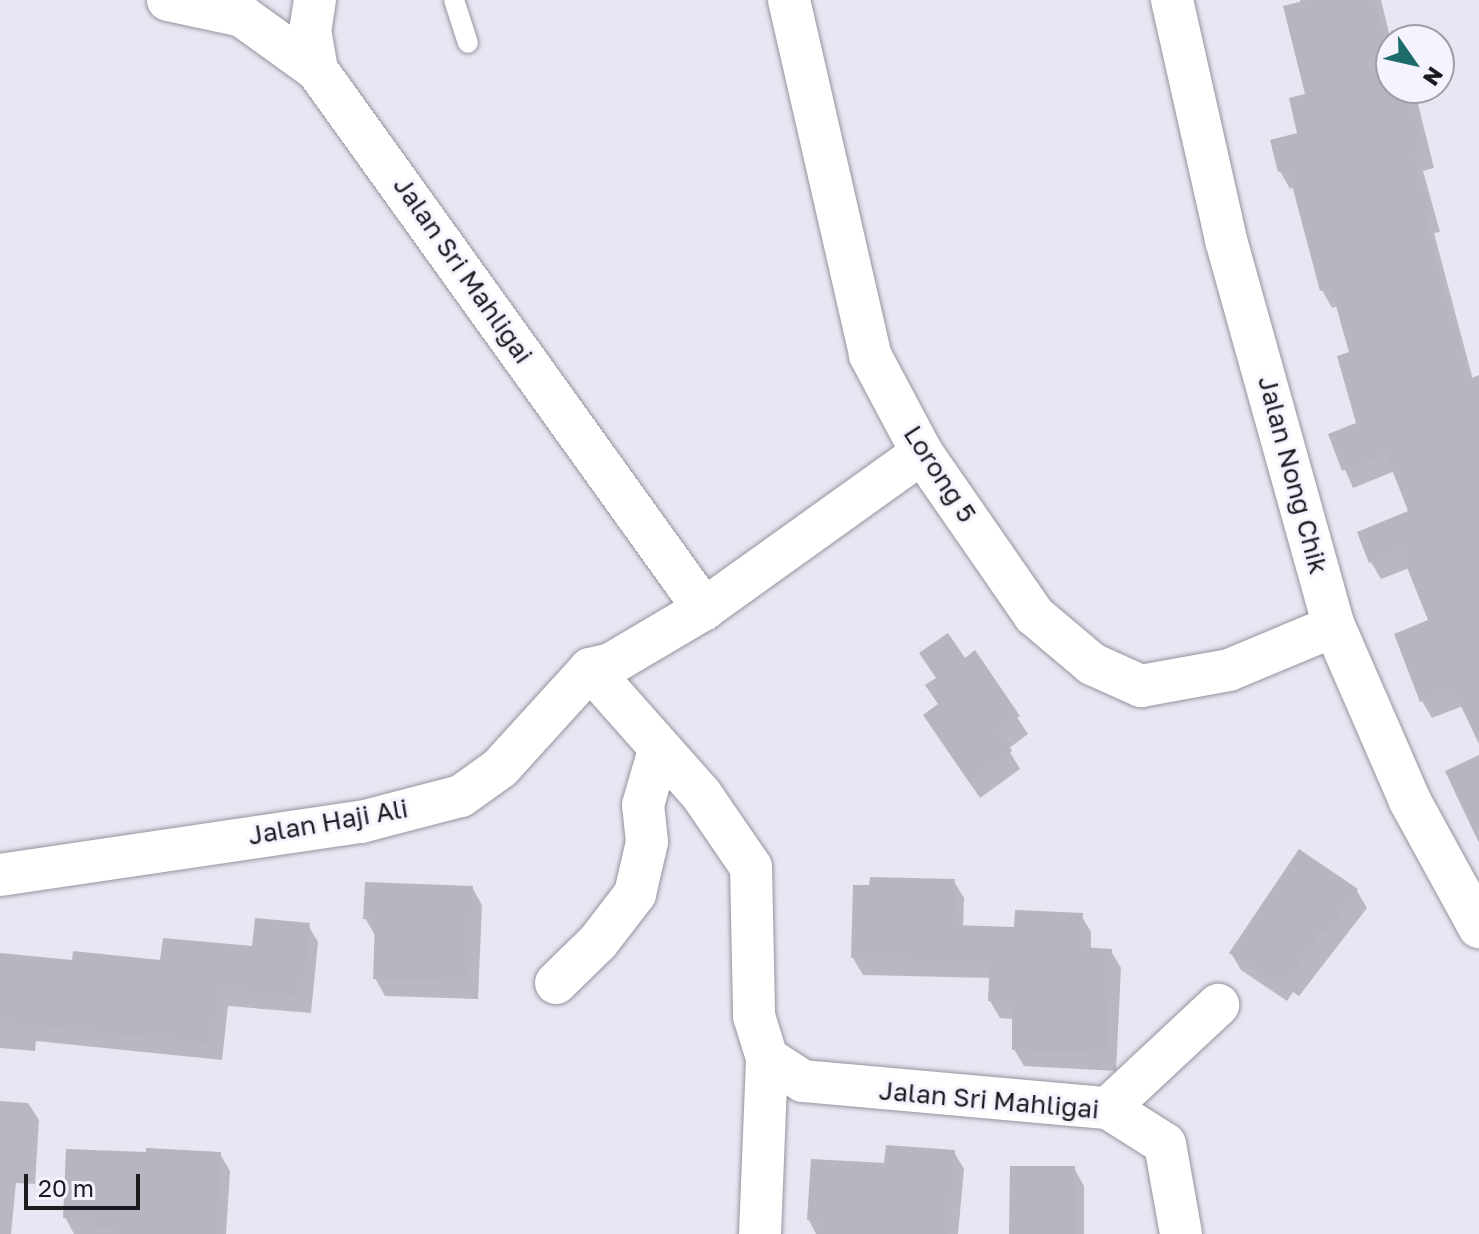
<!DOCTYPE html>
<html>
<head>
<meta charset="utf-8">
<style>
	body { margin:0 }
	#map { position:relative; width:1479px; height:1234px; overflow:hidden; background:#e7e7f3; font-family:"Golos Text",sans-serif }
	div>[style] { position:absolute }
	[style*='--x'] { left:calc(var(--x)*1px); top:calc(var(--y)*1px); width:calc(var(--w)*1px); rotate:calc(var(--a)*1deg) }
	.shadow>* { inset:0; background:#0003 }
	.building>* { inset:0; background:#b6b6c1 }
	.roads { filter:drop-shadow(0 0 2px #94949f) drop-shadow(0 0 2px #94949f) }
	.lane>* { height:20px; margin:-10px; padding:0 10px; transform-origin:10px; border-radius:10px; background:#fff }
	.street>* { height:42px; margin:-21px; padding:0 21px; transform-origin:21px; border-radius:21px; background:#fff }
	span { translate:-50% -50%; white-space:nowrap; text-align:center; line-height:1.15; -webkit-text-stroke:6px #f5f4fe; paint-order:stroke }
	.street-label { font-size:26px; color:#1c1c20 }
	.north { position:absolute; left:1375px; top:24px; width:80px; height:80px; box-sizing:border-box; background:#f5f4fe; border:2px solid #9e9ea5; border-radius:50%; rotate:124deg; font-size:22px; font-weight:700; line-height:32px; text-align:center; color:#1c1c20 }
	.north::after { content:''; display:block; margin:auto; width:28px; height:36px; background:#1e6b6c; clip-path:polygon(50% 0,100% 100%,50% 72%,0 100%) }
	.scale { position:absolute; left:24px; top:1174px; width:116px; height:36px; box-sizing:border-box; border:4px solid #1c1c20; border-top:0; padding-left:10px; font-size:24px; line-height:28px; white-space:nowrap; color:#1c1c20; -webkit-text-stroke:6px #f5f4fe; paint-order:stroke }
</style>
</head>
<body>
<div id="map">
	<div class="shadow">
		<div style="clip-path:polygon(1300px 0,1381px 0,1391px 41px,1391px 88px,1414px 88px,1434px 168px,1423px 171px,1440px 232px,1434px 233px,1473px 380px,1479px 377px,1479px 740px,1463px 706px,1432px 718px,1422px 701px,1431px 621px,1409px 568px,1381px 579px,1371px 562px,1411px 512px,1395px 471px,1353px 488px,1330px 435px,1358px 424px,1352px 354px,1338px 306px,1332px 308px,1322px 290px,1295px 187px,1290px 189px,1280px 171px,1300px 134px,1308px 95px)"></div>
		<div style="clip-path:polygon(975px 653px,1028px 734px,1008px 749px,1020px 769px,980px 798px,936px 733px,939px 706px,964px 660px)"></div>
		<div style="clip-path:polygon(954px 881px,964px 898px,963px 928px,1016px 929px,1081px 915px,1091px 932px,1091px 950px,1111px 951px,1121px 968px,1116px 1071px,1024px 1066px,1014px 1049px,1014px 1019px,1000px 1018px,990px 1001px,991px 978px,863px 975px,853px 958px)"></div>
		<div style="clip-path:polygon(472px 887px,482px 905px,478px 999px,385px 996px,375px 978px,376px 937px,365px 918px)"></div>
		<div style="clip-path:polygon(1357px 891px,1367px 908px,1299px 996px,1293px 992px,1287px 1001px,1241px 970px,1231px 953px)"></div>
		<div style="clip-path:polygon(308px 925px,318px 942px,311px 1013px,228px 1006px,222px 1060px,36px 1041px,35px 1051px,0 1048px,0 955px,74px 962px,162px 962px,254px 948px)"></div>
		<div style="clip-path:polygon(0 1101px,28px 1103px,39px 1120px,35px 1184px,16px 1183px,11px 1234px,0 1234px)"></div>
		<div style="clip-path:polygon(954px 1152px,964px 1169px,958px 1234px,816px 1234px,809px 1220px,886px 1166px)"></div>
		<div style="clip-path:polygon(220px 1154px,230px 1171px,226px 1234px,74px 1234px,65px 1217px)"></div>
		<div style="clip-path:polygon(1074px 1168px,1084px 1186px,1084px 1234px,1012px 1234px)"></div>
	</div>
	<div class="building">
		<div style="clip-path:polygon(1307px 0,1375px 0,1391px 62px,1391px 88px,1409px 88px,1425px 150px,1415px 153px,1431px 215px,1426px 216px,1436px 260px,1470px 379px,1479px 375px,1479px 744px,1453px 689px,1420px 702px,1394px 634px,1428px 620px,1400px 550px,1369px 563px,1357px 532px,1408px 511px,1386px 454px,1342px 471px,1328px 434px,1356px 423px,1337px 356px,1349px 352px,1331px 288px,1320px 291px,1288px 170px,1278px 172px,1270px 140px,1297px 133px,1289px 98px,1305px 94px,1283px 6px)"></div>
		<div style="clip-path:polygon(948px 633px,965px 658px,975px 650px,1020px 716px,999px 731px,1012px 751px,969px 782px,923px 715px,938px 704px,925px 685px,936px 678px,919px 653px)"></div>
		<div style="clip-path:polygon(1479px 755px,1479px 843px,1445px 771px)"></div>
		<div style="clip-path:polygon(1299px 849px,1358px 889px,1328px 934px,1322px 930px,1289px 980px,1283px 976px,1277px 985px,1229px 953px)"></div>
		<div style="clip-path:polygon(870px 877px,955px 879px,954px 925px,1014px 927px,1015px 910px,1083px 913px,1081px 947px,1112px 949px,1107px 1054px,1012px 1050px,1012px 1002px,988px 1001px,990px 962px,851px 958px,853px 885px,869px 885px)"></div>
		<div style="clip-path:polygon(365px 882px,473px 886px,469px 982px,373px 979px,375px 919px,363px 919px)"></div>
		<div style="clip-path:polygon(255px 918px,310px 923px,302px 996px,218px 989px,213px 1044px,0 1022px,0 953px,72px 960px,73px 951px,160px 960px,163px 938px,252px 946px)"></div>
		<div style="clip-path:polygon(886px 1145px,955px 1150px,949px 1234px,816px 1234px,817px 1221px,807px 1220px,811px 1159px,884px 1163px)"></div>
		<div style="clip-path:polygon(146px 1148px,221px 1152px,216px 1234px,119px 1234px,119px 1228px,93px 1228px,94px 1219px,63px 1218px,66px 1149px,146px 1152px)"></div>
		<div style="clip-path:polygon(1010px 1166px,1075px 1166px,1075px 1234px,1009px 1234px)"></div>
	</div>
	<div class="roads">
		<div class="lane">
			<div style="--x:454;--y:0;--w:45;--a:72"></div>
		</div>
		<div class="street">
			<div style="--x:168;--y:0;--w:76;--a:12.2"></div>
			<div style="--x:242;--y:16;--w:92;--a:35.8"></div>
			<div style="--x:317;--y:70;--w:664;--a:54.32"></div>
			<div style="--x:315;--y:0;--w:30;--a:99"></div>
			<div style="--x:310;--y:30;--w:41;--a:80.1"></div>
			<div style="--x:789;--y:0;--w:364;--a:77.1"></div>
			<div style="--x:870;--y:355;--w:111;--a:62"></div>
			<div style="--x:922;--y:453;--w:197;--a:55.3"></div>
			<div style="--x:1034;--y:615;--w:76;--a:40.2"></div>
			<div style="--x:1092;--y:664;--w:54;--a:24.2"></div>
			<div style="--x:1141;--y:686;--w:89;--a:-10.3"></div>
			<div style="--x:1229;--y:670;--w:114;--a:-22.7"></div>
			<div style="--x:1172;--y:0;--w:246;--a:77.3"></div>
			<div style="--x:1226;--y:240;--w:401;--a:74.4"></div>
			<div style="--x:1334;--y:626;--w:191;--a:66.5"></div>
			<div style="--x:1410;--y:801;--w:144;--a:61.3"></div>
			<div style="--x:590;--y:669;--w:167;--a:48.4"></div>
			<div style="--x:701;--y:794;--w:88;--a:55.6"></div>
			<div style="--x:751;--y:867;--w:149;--a:88.8"></div>
			<div style="--x:754;--y:1016;--w:44;--a:72.8"></div>
			<div style="--x:767;--y:1058;--w:43;--a:32.6"></div>
			<div style="--x:803;--y:1081;--w:306;--a:5.1"></div>
			<div style="--x:1108;--y:1108;--w:67;--a:32.3"></div>
			<div style="--x:1165;--y:1144;--w:91;--a:79.9"></div>
			<div style="--x:0;--y:875;--w:365;--a:-8.4"></div>
			<div style="--x:361;--y:822;--w:103;--a:-14.6"></div>
			<div style="--x:461;--y:796;--w:48;--a:-35.7"></div>
			<div style="--x:500;--y:768;--w:134;--a:-47.7"></div>
			<div style="--x:590;--y:669;--w:22;--a:-13"></div>
			<div style="--x:611;--y:664;--w:108;--a:-30.6"></div>
			<div style="--x:704;--y:609;--w:268;--a:-35.6"></div>
			<div style="--x:556;--y:983;--w:59;--a:-44.3"></div>
			<div style="--x:598;--y:942;--w:61;--a:-52.4"></div>
			<div style="--x:635;--y:894;--w:53;--a:-77"></div>
			<div style="--x:647;--y:842;--w:37;--a:-96"></div>
			<div style="--x:643;--y:805;--w:57;--a:-73.8"></div>
			<div style="--x:1108;--y:1108;--w:151;--a:-43.1"></div>
			<div style="--x:760;--y:1234;--w:176;--a:-87.7"></div>
		</div>
	</div>
	<div class="street-label">
		<span style="left:463px;top:270px;rotate:55deg">Jalan Sri Mahligai</span>
		<span style="left:940px;top:474px;rotate:57deg">Lorong 5</span>
		<span style="left:1293px;top:475px;rotate:75deg">Jalan Nong Chik</span>
		<span style="left:328px;top:822px;rotate:-10deg">Jalan Haji Ali</span>
		<span style="left:989px;top:1100px;rotate:5deg">Jalan Sri Mahligai</span>
	</div>
	<div class="north">N</div>
	<div class="scale">20 m</div>
</div>
</body>
</html>
